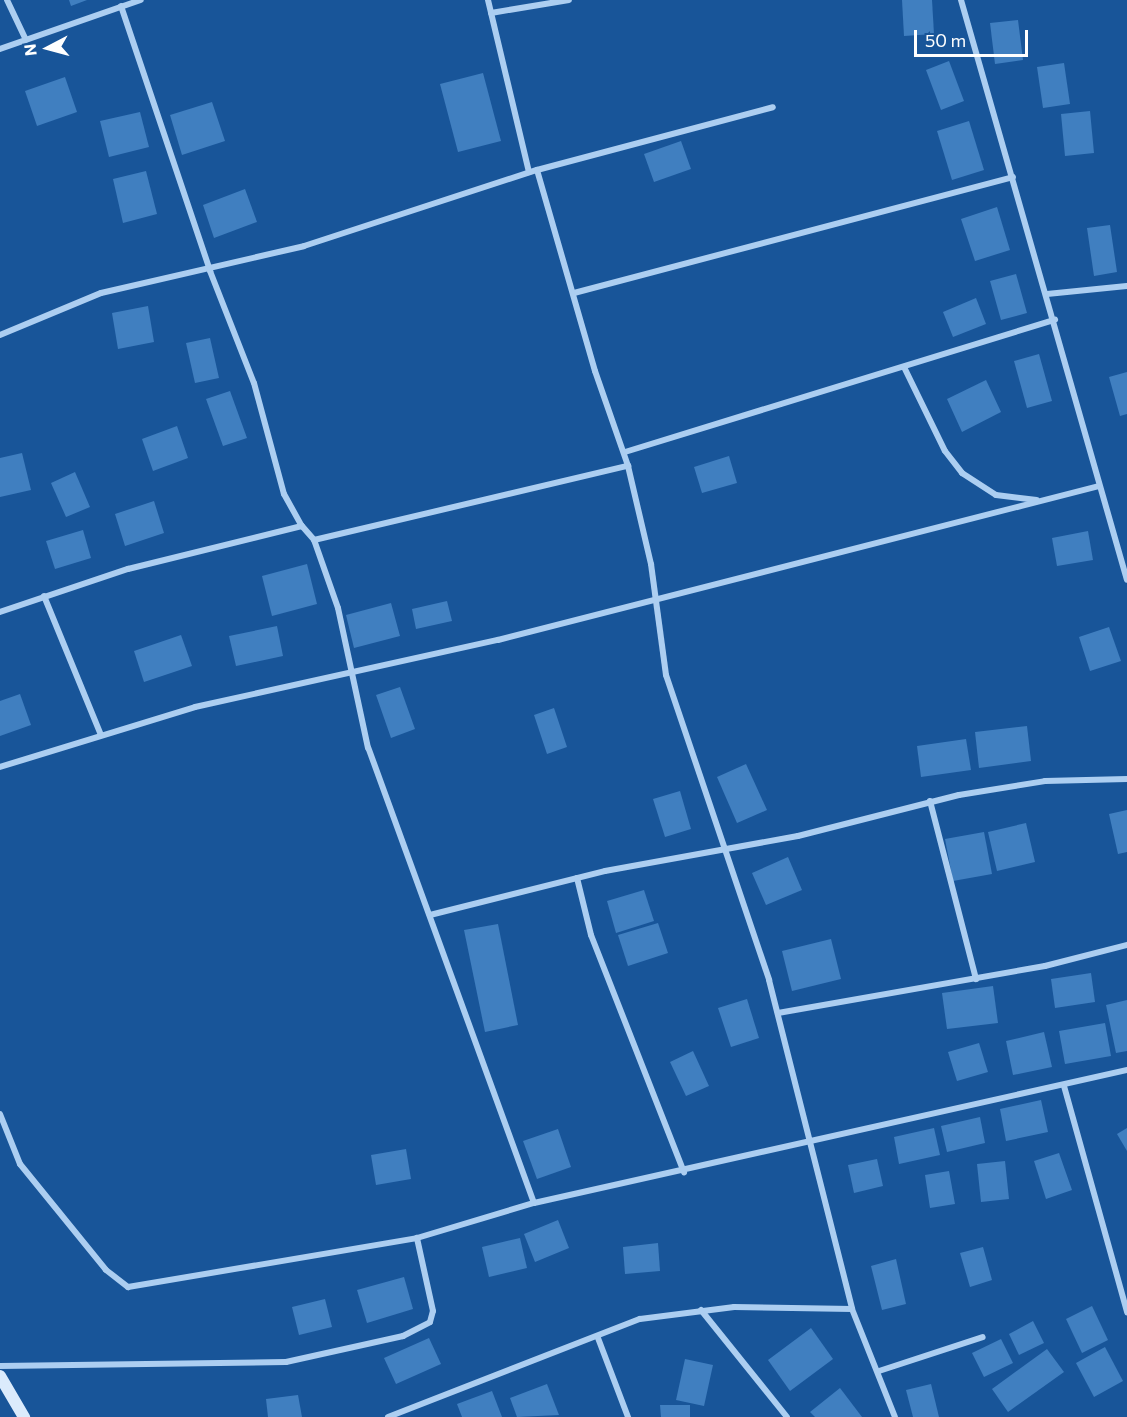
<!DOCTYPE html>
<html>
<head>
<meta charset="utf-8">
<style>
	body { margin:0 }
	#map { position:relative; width:1127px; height:1417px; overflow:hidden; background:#185599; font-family:Commissioner,sans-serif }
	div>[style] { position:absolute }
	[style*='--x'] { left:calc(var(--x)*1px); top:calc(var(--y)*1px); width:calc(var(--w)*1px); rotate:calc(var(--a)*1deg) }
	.building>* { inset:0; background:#407fc0 }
	.minor>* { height:6px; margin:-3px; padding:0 3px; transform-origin:3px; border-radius:3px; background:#accef1 }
	.secondary>* { height:12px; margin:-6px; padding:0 6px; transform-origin:6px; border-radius:6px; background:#dbebfc }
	span { translate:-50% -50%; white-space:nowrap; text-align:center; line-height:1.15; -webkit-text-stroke:4.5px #185599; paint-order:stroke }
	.north { position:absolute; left:18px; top:18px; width:60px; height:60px; -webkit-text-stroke:4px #185599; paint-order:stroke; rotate:264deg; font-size:16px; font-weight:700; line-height:24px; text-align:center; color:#fff }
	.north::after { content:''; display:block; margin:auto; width:21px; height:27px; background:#fff; clip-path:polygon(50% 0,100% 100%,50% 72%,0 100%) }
	.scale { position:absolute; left:914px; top:30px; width:114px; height:27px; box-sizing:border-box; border:3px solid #fff; border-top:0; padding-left:8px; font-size:18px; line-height:21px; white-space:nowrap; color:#fff; -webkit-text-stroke:4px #185599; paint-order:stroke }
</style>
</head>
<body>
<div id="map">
	<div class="building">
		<div style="clip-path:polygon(69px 0,87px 0,71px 6px)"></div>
		<div style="clip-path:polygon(902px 0,932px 0,934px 34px,904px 36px)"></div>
		<div style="clip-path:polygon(1018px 20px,1023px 60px,995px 64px,990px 23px)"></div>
		<div style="clip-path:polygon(949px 61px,964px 101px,941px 110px,926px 70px)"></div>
		<div style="clip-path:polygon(1064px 63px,1070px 104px,1043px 108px,1037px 67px)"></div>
		<div style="clip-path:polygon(483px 73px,501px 141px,458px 152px,440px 84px)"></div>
		<div style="clip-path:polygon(65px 77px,77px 112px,37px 126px,25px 91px)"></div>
		<div style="clip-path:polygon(212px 102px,225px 141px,182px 155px,170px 115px)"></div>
		<div style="clip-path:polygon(1090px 111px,1094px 153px,1065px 156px,1061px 114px)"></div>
		<div style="clip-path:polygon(140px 112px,149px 147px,109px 157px,100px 121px)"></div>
		<div style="clip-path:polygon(969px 121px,984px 170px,952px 180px,937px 131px)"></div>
		<div style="clip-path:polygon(681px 141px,691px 169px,654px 182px,644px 154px)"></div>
		<div style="clip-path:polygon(146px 171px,157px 214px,123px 223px,113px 179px)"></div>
		<div style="clip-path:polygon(245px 189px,257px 222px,214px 238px,203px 205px)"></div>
		<div style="clip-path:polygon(997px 207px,1010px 250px,975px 261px,961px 219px)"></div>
		<div style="clip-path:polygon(1110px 225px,1117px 272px,1094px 276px,1087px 228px)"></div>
		<div style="clip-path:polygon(1016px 274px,1027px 313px,1001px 320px,990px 281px)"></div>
		<div style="clip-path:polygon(976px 298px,986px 324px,953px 337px,943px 312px)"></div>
		<div style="clip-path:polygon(148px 306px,154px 342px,118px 349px,112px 313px)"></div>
		<div style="clip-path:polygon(210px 338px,219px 378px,195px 383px,186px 343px)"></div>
		<div style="clip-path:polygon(1039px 354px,1052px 401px,1027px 408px,1014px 361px)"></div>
		<div style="clip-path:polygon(1127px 372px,1127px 414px,1120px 416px,1109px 377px)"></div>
		<div style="clip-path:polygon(986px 380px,1001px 412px,962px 432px,947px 399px)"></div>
		<div style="clip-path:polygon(230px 391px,247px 438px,223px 446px,206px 399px)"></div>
		<div style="clip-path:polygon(177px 426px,188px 458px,153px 471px,142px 439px)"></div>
		<div style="clip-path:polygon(22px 453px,31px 490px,0 497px,0 458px)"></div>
		<div style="clip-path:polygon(729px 456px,737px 483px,702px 493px,694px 467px)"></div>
		<div style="clip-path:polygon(75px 472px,90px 507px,66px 517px,51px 483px)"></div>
		<div style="clip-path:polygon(154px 501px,164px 533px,125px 546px,115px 514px)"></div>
		<div style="clip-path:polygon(83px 530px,91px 558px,55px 569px,46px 541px)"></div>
		<div style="clip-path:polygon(1088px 531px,1093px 560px,1057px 566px,1052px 538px)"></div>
		<div style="clip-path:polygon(307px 564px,317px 604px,272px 616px,262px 576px)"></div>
		<div style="clip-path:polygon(447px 601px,452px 621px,416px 629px,412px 609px)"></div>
		<div style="clip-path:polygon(391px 603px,400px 636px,354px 648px,346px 615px)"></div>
		<div style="clip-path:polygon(277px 626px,283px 656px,236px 666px,229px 636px)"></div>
		<div style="clip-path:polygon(1109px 627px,1121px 661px,1090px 671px,1079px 637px)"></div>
		<div style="clip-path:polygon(181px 635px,192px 666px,144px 682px,134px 651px)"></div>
		<div style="clip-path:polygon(400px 687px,415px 729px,391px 738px,376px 695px)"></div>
		<div style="clip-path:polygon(20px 694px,31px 725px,0 736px,0 701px)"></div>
		<div style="clip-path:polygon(554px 708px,567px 747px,547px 754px,534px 715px)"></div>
		<div style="clip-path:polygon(1027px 726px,1031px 761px,979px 768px,975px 732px)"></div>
		<div style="clip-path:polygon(966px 739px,971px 770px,921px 777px,917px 746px)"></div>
		<div style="clip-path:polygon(746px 764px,767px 810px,737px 823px,717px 777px)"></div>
		<div style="clip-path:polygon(680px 791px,691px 829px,665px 837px,653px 799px)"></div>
		<div style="clip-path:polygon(1127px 810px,1127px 852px,1118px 854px,1109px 814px)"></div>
		<div style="clip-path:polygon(1026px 823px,1035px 862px,997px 871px,988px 832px)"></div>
		<div style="clip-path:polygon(984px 832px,992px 874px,953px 881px,945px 839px)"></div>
		<div style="clip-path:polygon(788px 857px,802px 890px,766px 905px,752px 873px)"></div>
		<div style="clip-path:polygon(644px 890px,654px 921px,616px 933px,607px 901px)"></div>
		<div style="clip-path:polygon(658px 923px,668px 953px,628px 966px,618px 935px)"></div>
		<div style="clip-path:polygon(498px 924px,518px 1025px,485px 1032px,464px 930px)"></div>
		<div style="clip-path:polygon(831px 939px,841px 979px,792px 991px,782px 951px)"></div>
		<div style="clip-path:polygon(1091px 973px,1095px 1002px,1055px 1008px,1051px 979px)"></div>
		<div style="clip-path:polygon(993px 986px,998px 1023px,947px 1029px,942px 993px)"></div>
		<div style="clip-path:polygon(747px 999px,759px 1038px,731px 1047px,718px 1008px)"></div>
		<div style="clip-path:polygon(1127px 1000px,1127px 1051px,1116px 1053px,1106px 1005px)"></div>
		<div style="clip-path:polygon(1105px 1023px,1111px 1056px,1065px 1064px,1059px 1031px)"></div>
		<div style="clip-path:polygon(1044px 1032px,1052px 1067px,1013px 1075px,1006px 1041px)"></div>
		<div style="clip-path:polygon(979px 1043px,988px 1072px,957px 1081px,948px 1052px)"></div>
		<div style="clip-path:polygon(693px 1051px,709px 1086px,686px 1096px,670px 1062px)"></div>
		<div style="clip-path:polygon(1041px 1100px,1048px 1132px,1006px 1141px,1000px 1109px)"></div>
		<div style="clip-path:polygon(980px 1117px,985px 1143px,947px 1152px,941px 1126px)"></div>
		<div style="clip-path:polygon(934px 1128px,940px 1155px,899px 1164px,894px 1137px)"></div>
		<div style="clip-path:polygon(1127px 1128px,1127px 1151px,1117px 1134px)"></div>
		<div style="clip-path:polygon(558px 1129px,571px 1167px,537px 1179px,523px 1141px)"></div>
		<div style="clip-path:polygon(406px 1149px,411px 1179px,376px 1185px,371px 1155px)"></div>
		<div style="clip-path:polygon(1059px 1153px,1072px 1190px,1046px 1199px,1034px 1161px)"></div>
		<div style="clip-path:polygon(877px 1159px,883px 1186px,854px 1193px,848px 1165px)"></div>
		<div style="clip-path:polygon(1005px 1161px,1009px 1199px,981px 1202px,977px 1164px)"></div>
		<div style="clip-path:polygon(949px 1171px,955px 1204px,930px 1208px,925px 1175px)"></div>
		<div style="clip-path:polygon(558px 1220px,569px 1248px,535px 1262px,524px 1234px)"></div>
		<div style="clip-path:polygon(520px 1238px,527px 1268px,489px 1277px,482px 1247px)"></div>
		<div style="clip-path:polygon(658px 1243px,660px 1271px,625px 1274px,623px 1247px)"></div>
		<div style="clip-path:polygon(983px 1247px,992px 1280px,970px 1287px,960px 1253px)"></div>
		<div style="clip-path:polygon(896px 1259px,906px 1304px,882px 1310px,871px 1266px)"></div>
		<div style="clip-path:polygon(404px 1277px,413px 1309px,367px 1323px,357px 1290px)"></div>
		<div style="clip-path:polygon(325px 1299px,332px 1327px,299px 1335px,292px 1307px)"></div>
		<div style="clip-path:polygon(1092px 1306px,1108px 1340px,1082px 1353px,1066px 1319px)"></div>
		<div style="clip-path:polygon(1033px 1321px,1044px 1343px,1019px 1355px,1009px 1334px)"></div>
		<div style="clip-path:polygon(811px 1328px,833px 1359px,790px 1391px,768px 1360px)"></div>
		<div style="clip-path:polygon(429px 1338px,441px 1364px,396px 1384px,384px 1358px)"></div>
		<div style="clip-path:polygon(1001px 1339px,1013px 1363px,984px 1377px,972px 1353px)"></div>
		<div style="clip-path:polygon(1105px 1347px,1123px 1381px,1094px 1397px,1076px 1363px)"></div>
		<div style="clip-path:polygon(1047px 1349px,1064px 1372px,1008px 1412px,992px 1389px)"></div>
		<div style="clip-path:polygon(685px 1359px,713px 1365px,704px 1406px,676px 1400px)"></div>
		<div style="clip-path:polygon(547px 1384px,559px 1415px,517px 1417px,510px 1398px)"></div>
		<div style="clip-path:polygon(931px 1384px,939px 1417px,913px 1417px,906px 1390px)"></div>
		<div style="clip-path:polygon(840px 1388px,862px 1417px,815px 1417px,810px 1412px)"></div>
		<div style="clip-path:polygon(492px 1391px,502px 1417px,462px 1417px,457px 1404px)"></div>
		<div style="clip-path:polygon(298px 1395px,302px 1417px,268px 1417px,266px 1399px)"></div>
		<div style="clip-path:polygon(660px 1405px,690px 1405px,690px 1417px,661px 1417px)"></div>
	</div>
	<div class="minor">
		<div style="--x:7;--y:0;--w:44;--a:64.6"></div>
		<div style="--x:488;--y:0;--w:177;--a:76.6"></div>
		<div style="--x:961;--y:0;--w:603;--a:74.03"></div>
		<div style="--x:121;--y:6;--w:280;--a:71.4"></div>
		<div style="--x:210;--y:271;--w:120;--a:68.6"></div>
		<div style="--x:254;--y:383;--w:115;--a:74.9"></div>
		<div style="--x:284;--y:494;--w:37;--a:61"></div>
		<div style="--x:491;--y:13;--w:79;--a:-9.5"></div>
		<div style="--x:0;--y:49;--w:149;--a:-19.2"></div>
		<div style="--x:537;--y:170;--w:209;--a:73.9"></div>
		<div style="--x:595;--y:371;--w:101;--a:70.8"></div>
		<div style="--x:628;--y:466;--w:101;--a:76.8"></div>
		<div style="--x:651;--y:564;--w:112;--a:82.3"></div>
		<div style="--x:666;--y:675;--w:322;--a:71.3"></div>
		<div style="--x:769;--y:980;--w:339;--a:75.8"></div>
		<div style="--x:852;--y:1309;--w:116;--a:68.3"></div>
		<div style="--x:574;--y:293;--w:454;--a:-14.8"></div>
		<div style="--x:1047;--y:294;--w:80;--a:-5.7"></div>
		<div style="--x:0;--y:335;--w:109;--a:-22.6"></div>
		<div style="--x:101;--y:293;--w:208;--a:-13"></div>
		<div style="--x:304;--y:246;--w:245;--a:-18.1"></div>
		<div style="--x:537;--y:170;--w:244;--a:-14.9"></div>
		<div style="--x:904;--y:367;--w:93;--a:64"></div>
		<div style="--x:945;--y:451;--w:28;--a:52"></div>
		<div style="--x:962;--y:473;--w:40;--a:32.9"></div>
		<div style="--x:996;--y:495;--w:41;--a:7"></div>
		<div style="--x:625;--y:452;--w:450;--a:-17.1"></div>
		<div style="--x:44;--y:596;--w:150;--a:67.7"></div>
		<div style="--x:0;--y:612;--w:135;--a:-18.6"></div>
		<div style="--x:128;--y:569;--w:179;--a:-13.9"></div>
		<div style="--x:302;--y:526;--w:18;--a:49"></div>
		<div style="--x:314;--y:540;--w:323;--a:-13.3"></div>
		<div style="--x:0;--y:767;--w:204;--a:-17.1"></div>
		<div style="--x:195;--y:707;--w:310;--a:-12.5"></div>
		<div style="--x:498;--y:640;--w:620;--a:-14.37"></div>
		<div style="--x:930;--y:801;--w:184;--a:75.5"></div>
		<div style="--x:577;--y:878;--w:59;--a:76.2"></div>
		<div style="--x:591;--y:935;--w:255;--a:68.6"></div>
		<div style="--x:430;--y:915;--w:180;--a:-14.1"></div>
		<div style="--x:605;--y:871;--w:196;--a:-10.3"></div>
		<div style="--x:798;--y:836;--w:166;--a:-14.3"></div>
		<div style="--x:959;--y:795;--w:87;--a:-9.2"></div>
		<div style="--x:1045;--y:781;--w:82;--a:-1.4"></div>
		<div style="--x:778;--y:1013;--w:271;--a:-10"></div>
		<div style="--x:1045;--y:966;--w:85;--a:-14.4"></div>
		<div style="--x:1064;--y:1086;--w:235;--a:74.4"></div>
		<div style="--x:0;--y:1114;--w:54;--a:68.2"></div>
		<div style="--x:20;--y:1164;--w:136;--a:50.9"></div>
		<div style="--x:106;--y:1270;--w:28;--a:38"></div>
		<div style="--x:128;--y:1287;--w:293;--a:-9.6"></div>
		<div style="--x:417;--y:1238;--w:122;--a:-16.7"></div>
		<div style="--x:534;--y:1203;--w:484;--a:-110"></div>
		<div style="--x:368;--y:748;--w:143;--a:-102.1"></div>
		<div style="--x:338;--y:608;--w:72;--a:-109.4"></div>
		<div style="--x:534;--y:1203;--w:608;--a:-12.64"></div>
		<div style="--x:701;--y:1310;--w:137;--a:51.2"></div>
		<div style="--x:598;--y:1338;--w:85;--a:69.2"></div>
		<div style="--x:0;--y:1366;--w:286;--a:-0.8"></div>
		<div style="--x:286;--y:1362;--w:120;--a:-12.5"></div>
		<div style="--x:403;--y:1336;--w:30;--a:-27"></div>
		<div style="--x:430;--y:1322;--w:11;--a:-75"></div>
		<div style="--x:433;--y:1311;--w:75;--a:-102.4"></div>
		<div style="--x:879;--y:1371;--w:109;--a:-18.1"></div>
		<div style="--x:388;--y:1417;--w:270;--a:-21.3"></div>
		<div style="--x:640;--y:1319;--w:95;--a:-7.3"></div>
		<div style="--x:734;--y:1307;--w:118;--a:1"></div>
	</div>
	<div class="secondary">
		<div style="--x:0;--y:1376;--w:48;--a:59.7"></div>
	</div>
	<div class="north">N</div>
	<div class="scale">50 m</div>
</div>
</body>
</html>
